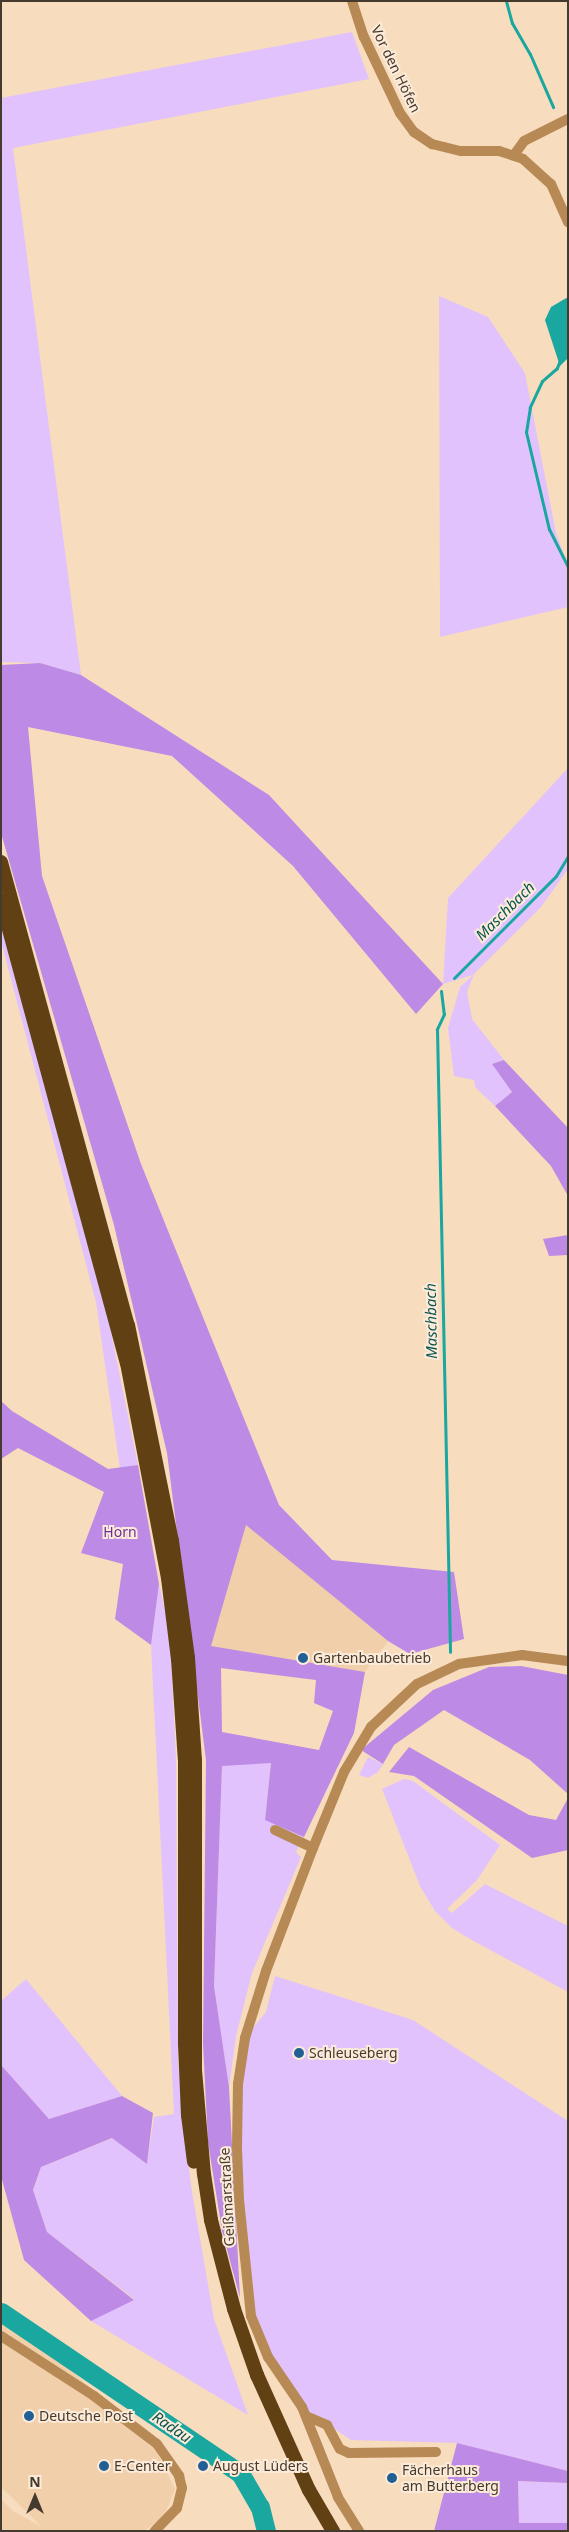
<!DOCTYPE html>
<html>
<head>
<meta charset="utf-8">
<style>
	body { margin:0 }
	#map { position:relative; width:569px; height:2532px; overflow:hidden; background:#f8dcbe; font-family:"Noto Sans",sans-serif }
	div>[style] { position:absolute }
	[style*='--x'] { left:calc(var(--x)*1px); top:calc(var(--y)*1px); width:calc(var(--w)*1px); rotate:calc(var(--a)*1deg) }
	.built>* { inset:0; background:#f1cfab }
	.green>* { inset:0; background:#e1c2fc }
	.forest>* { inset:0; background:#bd8ae5 }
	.water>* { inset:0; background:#1aa7a0 }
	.stream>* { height:3px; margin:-1.5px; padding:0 1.5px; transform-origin:1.5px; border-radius:1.5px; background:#1aa7a0 }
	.river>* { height:19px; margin:-9.5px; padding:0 9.5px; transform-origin:9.5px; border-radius:9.5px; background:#1aa7a0 }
	.minor>* { height:10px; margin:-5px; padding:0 5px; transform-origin:5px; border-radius:5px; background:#b78955 }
	.tertiary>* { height:10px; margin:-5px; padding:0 5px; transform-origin:5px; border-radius:5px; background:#b78955 }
	.trunk>* { height:14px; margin:-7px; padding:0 7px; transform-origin:7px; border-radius:7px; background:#614014 }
	.dots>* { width:14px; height:14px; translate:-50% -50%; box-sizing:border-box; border:2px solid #fcebd9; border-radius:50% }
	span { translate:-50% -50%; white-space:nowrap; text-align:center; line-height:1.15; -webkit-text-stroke:4px #fcebd9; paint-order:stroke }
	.street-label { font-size:14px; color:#453a2e }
	.park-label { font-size:14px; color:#6d2d96 }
	.poi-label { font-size:14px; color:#453a2e }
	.left { translate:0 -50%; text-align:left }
	.water-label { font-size:15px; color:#095450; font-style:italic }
	.frame { position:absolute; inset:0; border:2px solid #453a2e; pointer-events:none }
	.north { position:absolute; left:10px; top:2472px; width:50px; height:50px; -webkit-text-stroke:4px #fcebd9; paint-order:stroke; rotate:0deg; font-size:14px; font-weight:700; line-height:20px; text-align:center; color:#453a2e }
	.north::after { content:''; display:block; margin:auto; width:18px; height:22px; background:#453a2e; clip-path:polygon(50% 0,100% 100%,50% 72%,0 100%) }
</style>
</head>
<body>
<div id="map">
	<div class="built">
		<div style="clip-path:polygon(246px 1524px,388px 1641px,365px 1672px,210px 1646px)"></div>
		<div style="clip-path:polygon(1px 2320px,67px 2366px,157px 2452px,175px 2489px,163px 2519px,143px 2531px,1px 2531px,1px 2499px,13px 2511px,42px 2527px,1px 2487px)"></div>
	</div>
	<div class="green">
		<div style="clip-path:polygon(352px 32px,369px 79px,13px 148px,81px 675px,40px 663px,1px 662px,1px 98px)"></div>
		<div style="clip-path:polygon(439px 296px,488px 317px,525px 373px,556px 533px,568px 566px,568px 607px,440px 637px)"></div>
		<div style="clip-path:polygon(568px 768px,568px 869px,541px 907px,474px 974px,467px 992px,472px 1019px,504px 1060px,492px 1064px,512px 1092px,495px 1106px,475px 1087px,474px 1080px,454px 1076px,448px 1028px,460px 987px,473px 975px,443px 984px,448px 898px)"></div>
		<div style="clip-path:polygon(1px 926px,104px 1298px,138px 1465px,120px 1469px,96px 1302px,1px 941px)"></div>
		<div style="clip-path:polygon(159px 1584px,170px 1633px,176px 1760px,178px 2062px,191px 2186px,214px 2319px,248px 2415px,91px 2321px,134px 2299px,47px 2232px,33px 2191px,41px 2167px,113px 2138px,147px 2164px,154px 2117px,174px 2114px,151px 1645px)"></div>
		<div style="clip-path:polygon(368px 1757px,383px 1764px,378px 1772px,368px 1778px,359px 1775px)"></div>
		<div style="clip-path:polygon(271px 1763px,265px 1819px,304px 1837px,296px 1852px,301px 1857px,252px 1973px,236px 2036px,229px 2087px,214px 1986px,222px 1765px)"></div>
		<div style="clip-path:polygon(404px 1779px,413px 1781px,500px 1845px,477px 1880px,447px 1909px,452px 1913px,485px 1884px,568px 1926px,568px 1992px,470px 1939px,452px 1928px,435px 1911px,420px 1886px,382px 1789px)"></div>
		<div style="clip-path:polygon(275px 1976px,413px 2020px,568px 2121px,568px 2471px,457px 2443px,351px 2440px,302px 2407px,258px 2337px,237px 2147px,245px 2038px,266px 2012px)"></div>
		<div style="clip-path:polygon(26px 1979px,122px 2096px,49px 2119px,1px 2065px,1px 2001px)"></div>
		<div style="clip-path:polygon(518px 2481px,568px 2483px,568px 2523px,519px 2523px)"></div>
	</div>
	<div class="forest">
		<div style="clip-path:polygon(evenodd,40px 663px,81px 675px,269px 795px,443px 984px,416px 1014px,293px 866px,172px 756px,28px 727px,42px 876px,141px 1164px,279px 1505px,332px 1560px,454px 1572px,464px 1639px,410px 1654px,388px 1641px,246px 1525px,211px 1646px,365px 1672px,354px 1733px,304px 1837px,265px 1820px,271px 1763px,222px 1766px,214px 1986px,229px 2087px,240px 2298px,222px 2231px,208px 2142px,203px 2044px,206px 1760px,167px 1453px,114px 1225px,1px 833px,1px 665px,40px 663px,221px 1668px,316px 1680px,314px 1703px,333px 1711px,319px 1750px,222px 1732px,221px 1668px)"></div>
		<div style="clip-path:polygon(504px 1060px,568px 1128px,568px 1196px,551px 1166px,495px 1106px,512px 1092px,492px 1064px)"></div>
		<div style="clip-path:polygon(568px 1235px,568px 1255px,549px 1256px,543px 1239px)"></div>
		<div style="clip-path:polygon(1px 1401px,12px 1411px,108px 1469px,138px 1465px,159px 1584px,151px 1645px,115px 1619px,123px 1564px,81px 1553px,104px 1492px,18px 1448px,1px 1459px)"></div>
		<div style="clip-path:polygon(521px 1666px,568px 1675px,568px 1794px,530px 1760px,444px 1710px,394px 1745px,383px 1764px,361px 1750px,433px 1690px,489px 1667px)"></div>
		<div style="clip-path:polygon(409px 1747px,529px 1815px,556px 1820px,568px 1798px,568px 1850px,532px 1858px,414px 1776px,389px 1772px)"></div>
		<div style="clip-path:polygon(1px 2065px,49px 2119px,122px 2096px,153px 2113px,147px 2164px,112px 2138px,41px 2167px,33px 2190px,47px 2232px,134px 2300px,91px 2321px,24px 2260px,1px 2176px)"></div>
		<div style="clip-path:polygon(457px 2443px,568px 2471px,568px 2483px,518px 2481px,519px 2523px,568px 2523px,568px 2531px,434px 2531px)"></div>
	</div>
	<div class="water">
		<div style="clip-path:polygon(568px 297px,568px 358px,560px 366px,545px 320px,551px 307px)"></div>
	</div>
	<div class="stream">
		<div style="--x:506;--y:1;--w:23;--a:75"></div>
		<div style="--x:512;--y:23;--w:36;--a:60"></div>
		<div style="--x:530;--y:54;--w:58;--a:66.5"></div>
		<div style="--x:560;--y:360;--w:9;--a:111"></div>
		<div style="--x:557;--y:368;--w:20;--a:139"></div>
		<div style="--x:542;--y:381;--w:29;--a:115"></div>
		<div style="--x:530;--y:407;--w:25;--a:99"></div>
		<div style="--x:526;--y:432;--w:100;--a:76.7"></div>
		<div style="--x:549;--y:529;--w:42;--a:63.4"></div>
		<div style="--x:454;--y:978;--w:144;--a:-45"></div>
		<div style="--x:556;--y:876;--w:23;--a:-59"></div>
		<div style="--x:441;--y:991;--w:23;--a:83"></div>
		<div style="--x:444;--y:1014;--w:17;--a:115"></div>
		<div style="--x:437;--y:1029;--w:623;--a:88.8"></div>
	</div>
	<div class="river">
		<div style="--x:1;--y:2312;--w:288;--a:34"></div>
		<div style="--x:240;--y:2473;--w:39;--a:60"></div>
		<div style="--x:260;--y:2507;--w:25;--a:76"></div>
	</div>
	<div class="minor">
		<div style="--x:514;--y:155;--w:17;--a:-54"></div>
		<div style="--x:524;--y:141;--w:49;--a:-26.6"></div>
		<div style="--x:275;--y:1830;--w:42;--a:25.3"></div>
		<div style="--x:1;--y:2336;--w:111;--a:32.8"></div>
		<div style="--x:94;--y:2396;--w:79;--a:37.3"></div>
		<div style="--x:157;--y:2444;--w:39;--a:55"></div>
		<div style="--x:179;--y:2476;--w:12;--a:76"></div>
		<div style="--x:182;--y:2488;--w:21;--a:104"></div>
		<div style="--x:177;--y:2508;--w:32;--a:134"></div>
		<div style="--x:306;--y:2416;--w:23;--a:23"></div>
		<div style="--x:327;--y:2425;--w:27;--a:62"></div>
		<div style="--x:340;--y:2449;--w:10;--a:24"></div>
		<div style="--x:349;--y:2453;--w:87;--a:-0.7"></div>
	</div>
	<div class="tertiary">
		<div style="--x:352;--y:1;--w:38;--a:72"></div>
		<div style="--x:364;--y:37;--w:84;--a:64.7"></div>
		<div style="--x:400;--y:113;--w:24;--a:54"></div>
		<div style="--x:414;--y:132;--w:22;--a:34"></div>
		<div style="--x:432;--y:144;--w:30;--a:14"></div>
		<div style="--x:461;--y:151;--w:38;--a:0"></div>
		<div style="--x:499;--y:151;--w:25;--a:18"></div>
		<div style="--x:523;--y:159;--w:38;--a:42"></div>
		<div style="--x:551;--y:184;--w:42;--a:65.9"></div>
		<div style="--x:359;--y:2531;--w:40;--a:-122"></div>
		<div style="--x:338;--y:2497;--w:97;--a:-111.8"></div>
		<div style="--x:302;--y:2407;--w:60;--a:-124.2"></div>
		<div style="--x:268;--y:2357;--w:44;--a:-112.5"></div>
		<div style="--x:251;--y:2316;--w:117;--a:-95.9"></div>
		<div style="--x:239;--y:2200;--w:53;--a:-92.2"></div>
		<div style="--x:237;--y:2147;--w:63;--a:-89.1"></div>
		<div style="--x:238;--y:2084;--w:47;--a:-81.3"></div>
		<div style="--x:245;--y:2038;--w:70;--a:-72.6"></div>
		<div style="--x:266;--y:1971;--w:132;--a:-69.1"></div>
		<div style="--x:313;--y:1848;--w:82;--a:-67.8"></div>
		<div style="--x:344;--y:1772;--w:52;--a:-59"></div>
		<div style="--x:371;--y:1727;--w:63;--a:-43.1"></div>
		<div style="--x:417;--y:1684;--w:47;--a:-25.5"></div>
		<div style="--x:459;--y:1664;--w:64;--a:-8.1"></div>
		<div style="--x:522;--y:1655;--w:46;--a:7.4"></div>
	</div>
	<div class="trunk">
		<div style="--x:1;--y:862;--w:480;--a:74.7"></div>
		<div style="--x:128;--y:1325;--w:220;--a:78.5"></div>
		<div style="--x:172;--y:1541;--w:118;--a:82.2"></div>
		<div style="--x:188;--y:1658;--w:102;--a:86.1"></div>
		<div style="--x:195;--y:1760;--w:310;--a:90"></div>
		<div style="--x:195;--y:2070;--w:104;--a:85.1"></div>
		<div style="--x:204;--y:2174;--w:47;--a:81.3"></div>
		<div style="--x:211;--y:2220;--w:92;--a:75.5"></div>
		<div style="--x:234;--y:2309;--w:70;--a:70.8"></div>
		<div style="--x:257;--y:2375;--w:126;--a:65.7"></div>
		<div style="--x:309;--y:2490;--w:48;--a:59.7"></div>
		<div style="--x:1;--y:900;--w:480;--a:74.8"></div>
		<div style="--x:127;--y:1363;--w:219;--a:79.2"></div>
		<div style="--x:168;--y:1578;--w:82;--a:83"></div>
		<div style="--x:178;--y:1659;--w:102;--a:86.1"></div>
		<div style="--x:185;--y:1761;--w:283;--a:90"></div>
		<div style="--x:185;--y:2044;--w:71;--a:87.6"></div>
		<div style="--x:188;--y:2115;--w:47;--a:82.7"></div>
	</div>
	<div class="dots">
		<div style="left:303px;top:1658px;background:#215f95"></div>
		<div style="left:299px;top:2053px;background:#215f95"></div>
		<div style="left:29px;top:2416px;background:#215f95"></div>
		<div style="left:104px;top:2466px;background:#215f95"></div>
		<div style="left:203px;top:2466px;background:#215f95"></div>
		<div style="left:392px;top:2478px;background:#215f95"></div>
	</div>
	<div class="street-label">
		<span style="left:396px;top:69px;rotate:64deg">Vor den Höfen</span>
		<span style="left:227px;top:2197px;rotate:-93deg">Geißmarstraße</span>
	</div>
	<div class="park-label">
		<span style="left:120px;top:1532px">Horn</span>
	</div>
	<div class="poi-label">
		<span class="left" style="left:313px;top:1658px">Gartenbaubetrieb</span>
		<span class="left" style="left:309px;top:2053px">Schleuseberg</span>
		<span class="left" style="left:39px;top:2416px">Deutsche Post</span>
		<span class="left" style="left:114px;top:2466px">E-Center</span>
		<span class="left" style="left:213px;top:2466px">August Lüders</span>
		<span class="left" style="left:402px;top:2478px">Fächerhaus<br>am Butterberg</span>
	</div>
	<div class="water-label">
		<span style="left:505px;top:911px;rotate:-45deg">Maschbach</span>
		<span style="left:431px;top:1321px;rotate:-91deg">Maschbach</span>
		<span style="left:172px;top:2427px;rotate:34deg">Radau</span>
	</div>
	<div class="frame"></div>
	<div class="north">N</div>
</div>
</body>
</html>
